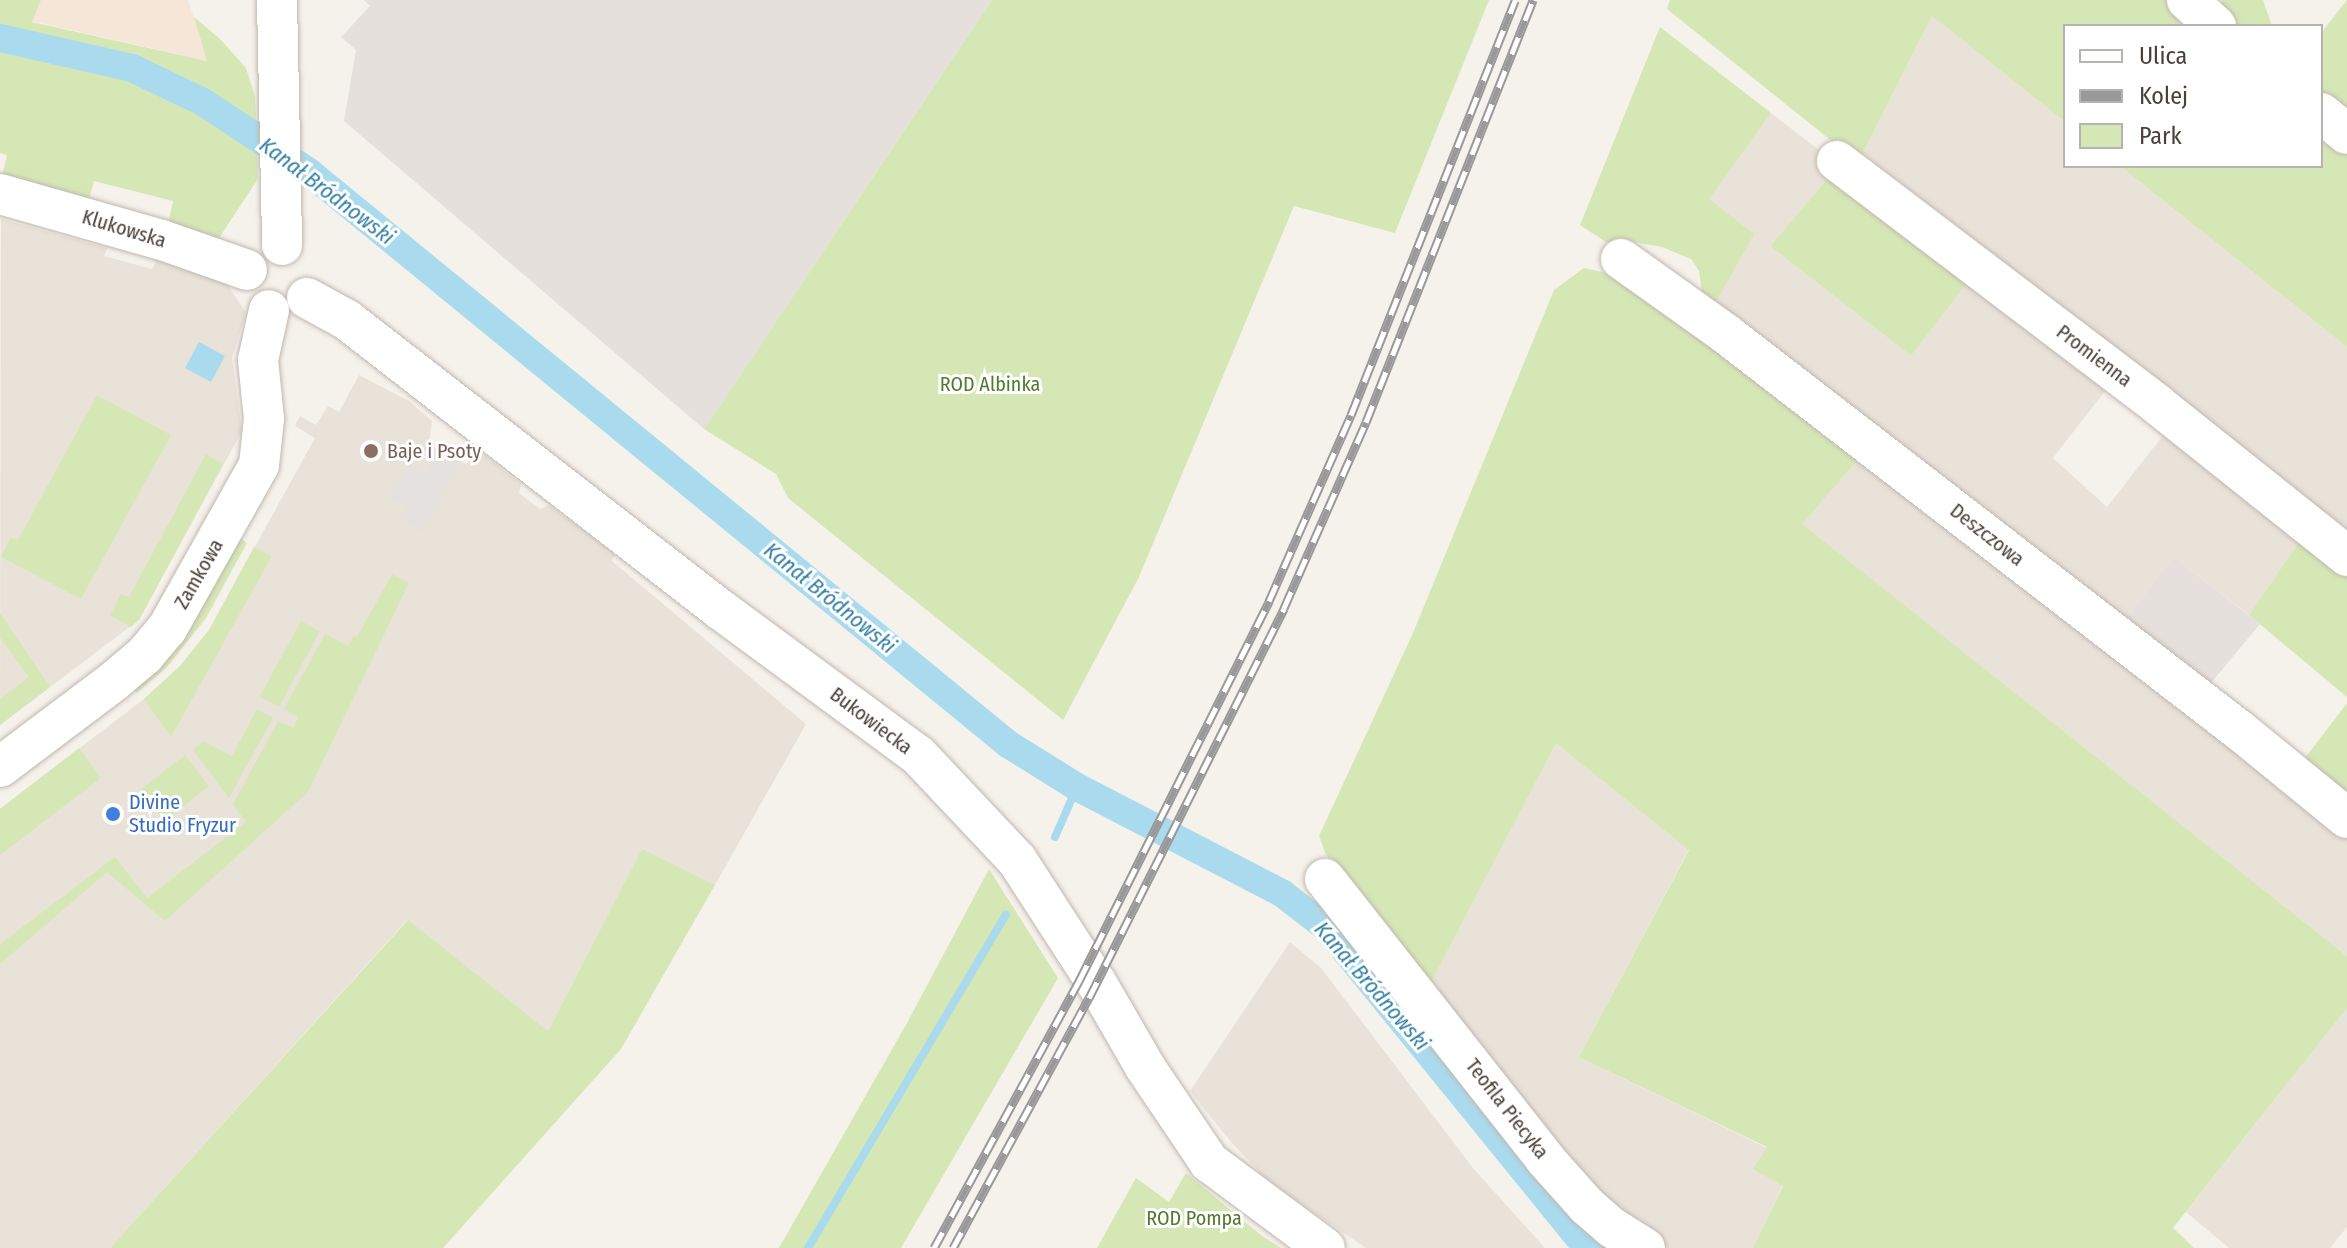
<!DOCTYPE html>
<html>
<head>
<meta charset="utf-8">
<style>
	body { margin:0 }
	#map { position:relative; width:2347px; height:1248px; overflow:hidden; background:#f5f1eb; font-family:"Fira Sans Condensed",sans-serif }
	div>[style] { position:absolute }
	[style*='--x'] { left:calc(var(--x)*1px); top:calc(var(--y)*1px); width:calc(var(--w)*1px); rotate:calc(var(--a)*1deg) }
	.residential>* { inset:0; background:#e9e2d9 }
	.commercial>* { inset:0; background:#f5e6d8 }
	.industrial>* { inset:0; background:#e5e0dc }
	.green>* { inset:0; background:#d6e7b6 }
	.parking>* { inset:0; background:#e4e1df }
	.water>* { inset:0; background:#aadaee }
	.stream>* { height:8px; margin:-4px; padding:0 4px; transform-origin:4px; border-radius:4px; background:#aadaee }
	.canal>* { height:28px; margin:-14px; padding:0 14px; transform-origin:14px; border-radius:14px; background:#aadaee }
	.roads { filter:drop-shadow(0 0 2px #c0b8ae) drop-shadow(0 0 2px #c0b8ae) }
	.minor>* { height:40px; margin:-20px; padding:0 20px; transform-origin:20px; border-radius:20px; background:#fff }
	.rail>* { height:9px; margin-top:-4.5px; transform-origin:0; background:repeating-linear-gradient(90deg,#fff 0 18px,#999 0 36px); box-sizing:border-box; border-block:2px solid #999 }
	.dots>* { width:22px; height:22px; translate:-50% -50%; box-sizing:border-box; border:4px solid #fff; border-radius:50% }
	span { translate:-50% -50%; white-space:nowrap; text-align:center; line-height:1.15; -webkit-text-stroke:6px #fff; paint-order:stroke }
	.street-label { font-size:20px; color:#494139 }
	.park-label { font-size:20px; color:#527a2d }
	.education-label { font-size:20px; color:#785e54 }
	.left { translate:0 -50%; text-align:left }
	.shop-label { font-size:20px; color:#366cbe }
	.water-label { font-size:22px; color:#317ea2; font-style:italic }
	.legend { position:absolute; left:2063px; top:24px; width:260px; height:144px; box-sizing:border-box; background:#fff; border:2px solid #b6b3b0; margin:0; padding:10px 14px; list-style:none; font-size:24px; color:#494139 }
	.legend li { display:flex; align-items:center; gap:16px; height:40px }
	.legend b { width:40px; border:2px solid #b6b3b0 }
</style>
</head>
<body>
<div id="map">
	<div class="residential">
		<div style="clip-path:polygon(1932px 16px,2065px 122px,2065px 166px,2120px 166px,2347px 347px,2347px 540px,2040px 290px,1862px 153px)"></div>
		<div style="clip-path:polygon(1771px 113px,1823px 153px,1816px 164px,1829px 177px,1770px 246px,1911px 356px,1971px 278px,2108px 387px,2053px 458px,2107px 507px,2165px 433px,2303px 536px,2249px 615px,2173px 556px,2121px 626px,1711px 311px,1708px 199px)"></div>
		<div style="clip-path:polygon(1px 219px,107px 248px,104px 256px,152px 269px,159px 255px,227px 284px,246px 313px,232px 358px,242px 431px,139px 620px,0 725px)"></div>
		<div style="clip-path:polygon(359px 375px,409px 401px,432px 421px,429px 445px,467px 464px,470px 458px,484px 455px,521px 484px,519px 493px,540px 509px,549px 505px,615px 554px,612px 561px,806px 724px,715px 885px,642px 850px,548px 1031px,407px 920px,110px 1248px,0 1248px,0 809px,144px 699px,180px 666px,209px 630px,315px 438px,295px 426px,300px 416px,316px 425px,328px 406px,339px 412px)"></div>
		<div style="clip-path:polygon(1862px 455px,2347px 829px,2347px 956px,1801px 524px)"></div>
		<div style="clip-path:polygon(1556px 742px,1689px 849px,1579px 1057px,1767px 1148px,1783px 1185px,1753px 1248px,1655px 1248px,1605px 1220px,1427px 990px)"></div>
		<div style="clip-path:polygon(1290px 942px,1321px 968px,1473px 1168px,1545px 1248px,1366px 1248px,1269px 1182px,1231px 1142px,1190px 1091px)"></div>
		<div style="clip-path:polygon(2347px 1008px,2347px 1227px,2330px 1248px,2229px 1248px,2186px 1212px)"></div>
	</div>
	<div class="commercial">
		<div style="clip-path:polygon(41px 0,188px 0,208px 61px,32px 21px)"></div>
	</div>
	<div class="industrial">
		<div style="clip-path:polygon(364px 0,992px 0,704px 429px,344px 121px,356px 50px,341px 37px,370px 6px)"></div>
		<div style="clip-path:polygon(2173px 556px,2260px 624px,2206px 689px,2121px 626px)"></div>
	</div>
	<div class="green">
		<div style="clip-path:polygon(0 0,41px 0,32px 22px,207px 61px,194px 17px,220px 39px,246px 68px,255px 96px,258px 179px,217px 241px,168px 225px,173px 201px,94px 181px,88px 203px,1px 182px,7px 155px,0 153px)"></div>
		<div style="clip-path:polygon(992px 0,1489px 0,1395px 233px,1294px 206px,1139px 577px,1063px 720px,788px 498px,776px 474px,704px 429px)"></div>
		<div style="clip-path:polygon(1670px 0,2167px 0,2199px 26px,2065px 26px,2065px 122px,1932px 16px,1858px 162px,1667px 9px)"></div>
		<div style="clip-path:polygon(2223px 0,2263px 0,2272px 26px,2237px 26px,2219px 9px)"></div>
		<div style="clip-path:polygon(2347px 0,2347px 121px,2321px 101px,2321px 33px)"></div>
		<div style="clip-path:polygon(1660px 27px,1771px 113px,1709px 199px,1754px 234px,1711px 311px,1704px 306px,1699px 271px,1691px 259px,1662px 247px,1634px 242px,1618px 250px,1580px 225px)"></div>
		<div style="clip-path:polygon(2321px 126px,2347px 147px,2347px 347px,2120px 166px,2321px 166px)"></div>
		<div style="clip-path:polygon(1829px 177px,1971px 278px,1911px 356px,1770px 246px)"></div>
		<div style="clip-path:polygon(1584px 268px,1619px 276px,1862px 455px,1802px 524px,2347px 956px,2347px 1008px,2173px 1228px,2194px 1248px,1753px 1248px,1783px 1186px,1753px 1169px,1767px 1147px,1579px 1057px,1689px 850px,1556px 743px,1427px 990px,1326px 855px,1319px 836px,1413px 633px,1554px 290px)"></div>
		<div style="clip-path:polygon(97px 395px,171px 435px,81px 599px,1px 557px,11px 537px,18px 540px)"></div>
		<div style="clip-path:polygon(206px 454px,223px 464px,139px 620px,131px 627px,110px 615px,121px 594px,129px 597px)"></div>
		<div style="clip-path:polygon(2303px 536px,2347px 573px,2347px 697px,2249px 615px)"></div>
		<div style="clip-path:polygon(239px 538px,247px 543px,206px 618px,167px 667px,137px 693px,131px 686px)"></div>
		<div style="clip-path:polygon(254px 547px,272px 556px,171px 737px,144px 699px,180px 666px,209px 630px)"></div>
		<div style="clip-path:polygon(392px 574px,409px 583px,308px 792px,165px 921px,107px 872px,0 964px,0 944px,115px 857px,147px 898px,246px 822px,233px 804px,278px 721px,293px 728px,296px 722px,298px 717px,284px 709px,325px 634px,348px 646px,354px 635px,357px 637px)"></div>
		<div style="clip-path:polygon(0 613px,50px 687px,0 725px,0 699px,29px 677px,0 638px)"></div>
		<div style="clip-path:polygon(301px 621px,320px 631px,279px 707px,260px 696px)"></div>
		<div style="clip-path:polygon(2347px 703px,2347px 806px,2299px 766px)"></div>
		<div style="clip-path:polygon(257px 709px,273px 718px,229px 798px,193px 750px,203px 741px,232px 756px)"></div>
		<div style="clip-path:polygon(79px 748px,101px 778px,0 855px,0 809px)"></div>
		<div style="clip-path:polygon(185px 755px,209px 786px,164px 821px,140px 790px)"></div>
		<div style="clip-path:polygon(642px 849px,715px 885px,621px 1049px,443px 1248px,110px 1248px,408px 920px,548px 1031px)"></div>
		<div style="clip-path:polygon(989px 869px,1058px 978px,901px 1248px,779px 1248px,907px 1023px)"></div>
		<div style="clip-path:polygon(1186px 1173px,1262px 1236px,1281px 1248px,1097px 1248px,1136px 1178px,1169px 1202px)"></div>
	</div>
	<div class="parking">
		<div style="clip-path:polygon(420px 440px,461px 460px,423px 532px,402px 520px,407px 508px,389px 497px,407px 464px,426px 475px,432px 465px,413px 453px)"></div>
	</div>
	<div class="water">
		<div style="clip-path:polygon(199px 342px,225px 356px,211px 382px,185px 368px)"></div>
	</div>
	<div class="stream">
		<div style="--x:1055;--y:837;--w:55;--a:-66.3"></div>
		<div style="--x:808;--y:1248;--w:388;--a:-59.3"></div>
	</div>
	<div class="canal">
		<div style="--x:0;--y:38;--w:135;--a:12.8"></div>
		<div style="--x:132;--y:68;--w:79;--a:25.6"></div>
		<div style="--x:203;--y:102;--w:127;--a:33.4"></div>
		<div style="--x:309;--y:172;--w:903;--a:39.29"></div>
		<div style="--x:1008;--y:744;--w:81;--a:31.9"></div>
		<div style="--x:1077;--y:787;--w:232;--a:27.4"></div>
		<div style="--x:1283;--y:894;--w:56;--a:37.7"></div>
		<div style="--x:1327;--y:928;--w:405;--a:50.9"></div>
		<div style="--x:1582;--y:1242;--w:12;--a:31"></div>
	</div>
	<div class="roads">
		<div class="minor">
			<div style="--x:277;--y:0;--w:245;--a:88.8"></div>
			<div style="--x:2187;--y:0;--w:39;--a:42"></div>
			<div style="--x:2321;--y:113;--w:33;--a:39"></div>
			<div style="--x:1837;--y:161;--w:403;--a:37.2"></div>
			<div style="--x:2158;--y:405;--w:242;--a:38.6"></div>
			<div style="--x:0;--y:194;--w:168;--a:15.9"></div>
			<div style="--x:162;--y:240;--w:90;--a:19.4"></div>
			<div style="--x:1621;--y:259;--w:129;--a:35.5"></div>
			<div style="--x:1726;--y:334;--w:648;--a:37.67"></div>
			<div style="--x:2239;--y:730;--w:139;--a:39.2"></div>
			<div style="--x:307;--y:298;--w:46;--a:28.8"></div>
			<div style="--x:347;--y:320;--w:473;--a:37.8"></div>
			<div style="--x:721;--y:610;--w:245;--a:36.4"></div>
			<div style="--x:918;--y:755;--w:144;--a:46.7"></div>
			<div style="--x:1017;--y:860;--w:145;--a:57.1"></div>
			<div style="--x:1096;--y:982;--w:98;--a:60"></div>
			<div style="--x:1145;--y:1067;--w:115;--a:56"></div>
			<div style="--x:1209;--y:1162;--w:144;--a:36.6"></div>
			<div style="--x:0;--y:767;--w:143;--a:-37"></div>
			<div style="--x:114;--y:681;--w:39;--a:-40"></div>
			<div style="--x:144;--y:656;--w:35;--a:-50"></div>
			<div style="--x:167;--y:629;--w:188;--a:-60.7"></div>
			<div style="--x:259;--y:465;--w:46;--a:-83.8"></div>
			<div style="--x:264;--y:419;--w:59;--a:-95.8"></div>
			<div style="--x:258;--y:360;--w:51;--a:-77.6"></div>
			<div style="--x:1325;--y:879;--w:356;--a:51.8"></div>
			<div style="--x:1545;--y:1159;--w:63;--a:48.2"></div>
			<div style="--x:1587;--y:1206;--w:32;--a:41"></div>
			<div style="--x:1611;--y:1227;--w:40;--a:32"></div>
		</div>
	</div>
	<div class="rail">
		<div style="--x:934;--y:1248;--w:304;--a:-61.5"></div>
		<div style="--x:1079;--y:981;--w:425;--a:-63.4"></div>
		<div style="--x:1269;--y:601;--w:203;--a:-66.2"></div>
		<div style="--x:1351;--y:415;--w:446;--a:-68.4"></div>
		<div style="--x:953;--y:1248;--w:285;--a:-61.5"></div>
		<div style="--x:1089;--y:998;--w:436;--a:-63.4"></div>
		<div style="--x:1284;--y:608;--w:203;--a:-66.2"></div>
		<div style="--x:1366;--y:422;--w:454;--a:-68.4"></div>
	</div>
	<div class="dots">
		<div style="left:371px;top:451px;background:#8d6e63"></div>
		<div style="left:113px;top:814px;background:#3f7fe0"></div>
	</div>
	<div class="street-label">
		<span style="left:124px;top:229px;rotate:17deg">Klukowska</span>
		<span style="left:2094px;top:356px;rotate:37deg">Promienna</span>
		<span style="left:1987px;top:535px;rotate:38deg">Deszczowa</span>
		<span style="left:199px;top:574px;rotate:-60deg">Zamkowa</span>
		<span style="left:871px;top:721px;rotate:37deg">Bukowiecka</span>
		<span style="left:1507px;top:1109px;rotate:52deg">Teofila Piecyka</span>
	</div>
	<div class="park-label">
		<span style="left:990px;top:384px">ROD Albinka</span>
		<span style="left:1194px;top:1218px">ROD Pompa</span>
	</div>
	<div class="education-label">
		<span class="left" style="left:387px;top:451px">Baje i Psoty</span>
	</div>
	<div class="shop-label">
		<span class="left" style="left:129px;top:814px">Divine<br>Studio Fryzur</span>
	</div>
	<div class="water-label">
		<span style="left:327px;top:191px;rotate:37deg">Kanał Bródnowski</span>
		<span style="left:830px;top:598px;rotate:39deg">Kanał Bródnowski</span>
		<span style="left:1372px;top:986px;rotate:49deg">Kanał Bródnowski</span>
	</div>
	<ul class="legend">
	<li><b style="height:10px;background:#fff"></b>Ulica</li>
	<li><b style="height:10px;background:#999"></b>Kolej</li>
	<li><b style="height:22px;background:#d6e7b6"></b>Park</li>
	</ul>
</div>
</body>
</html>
